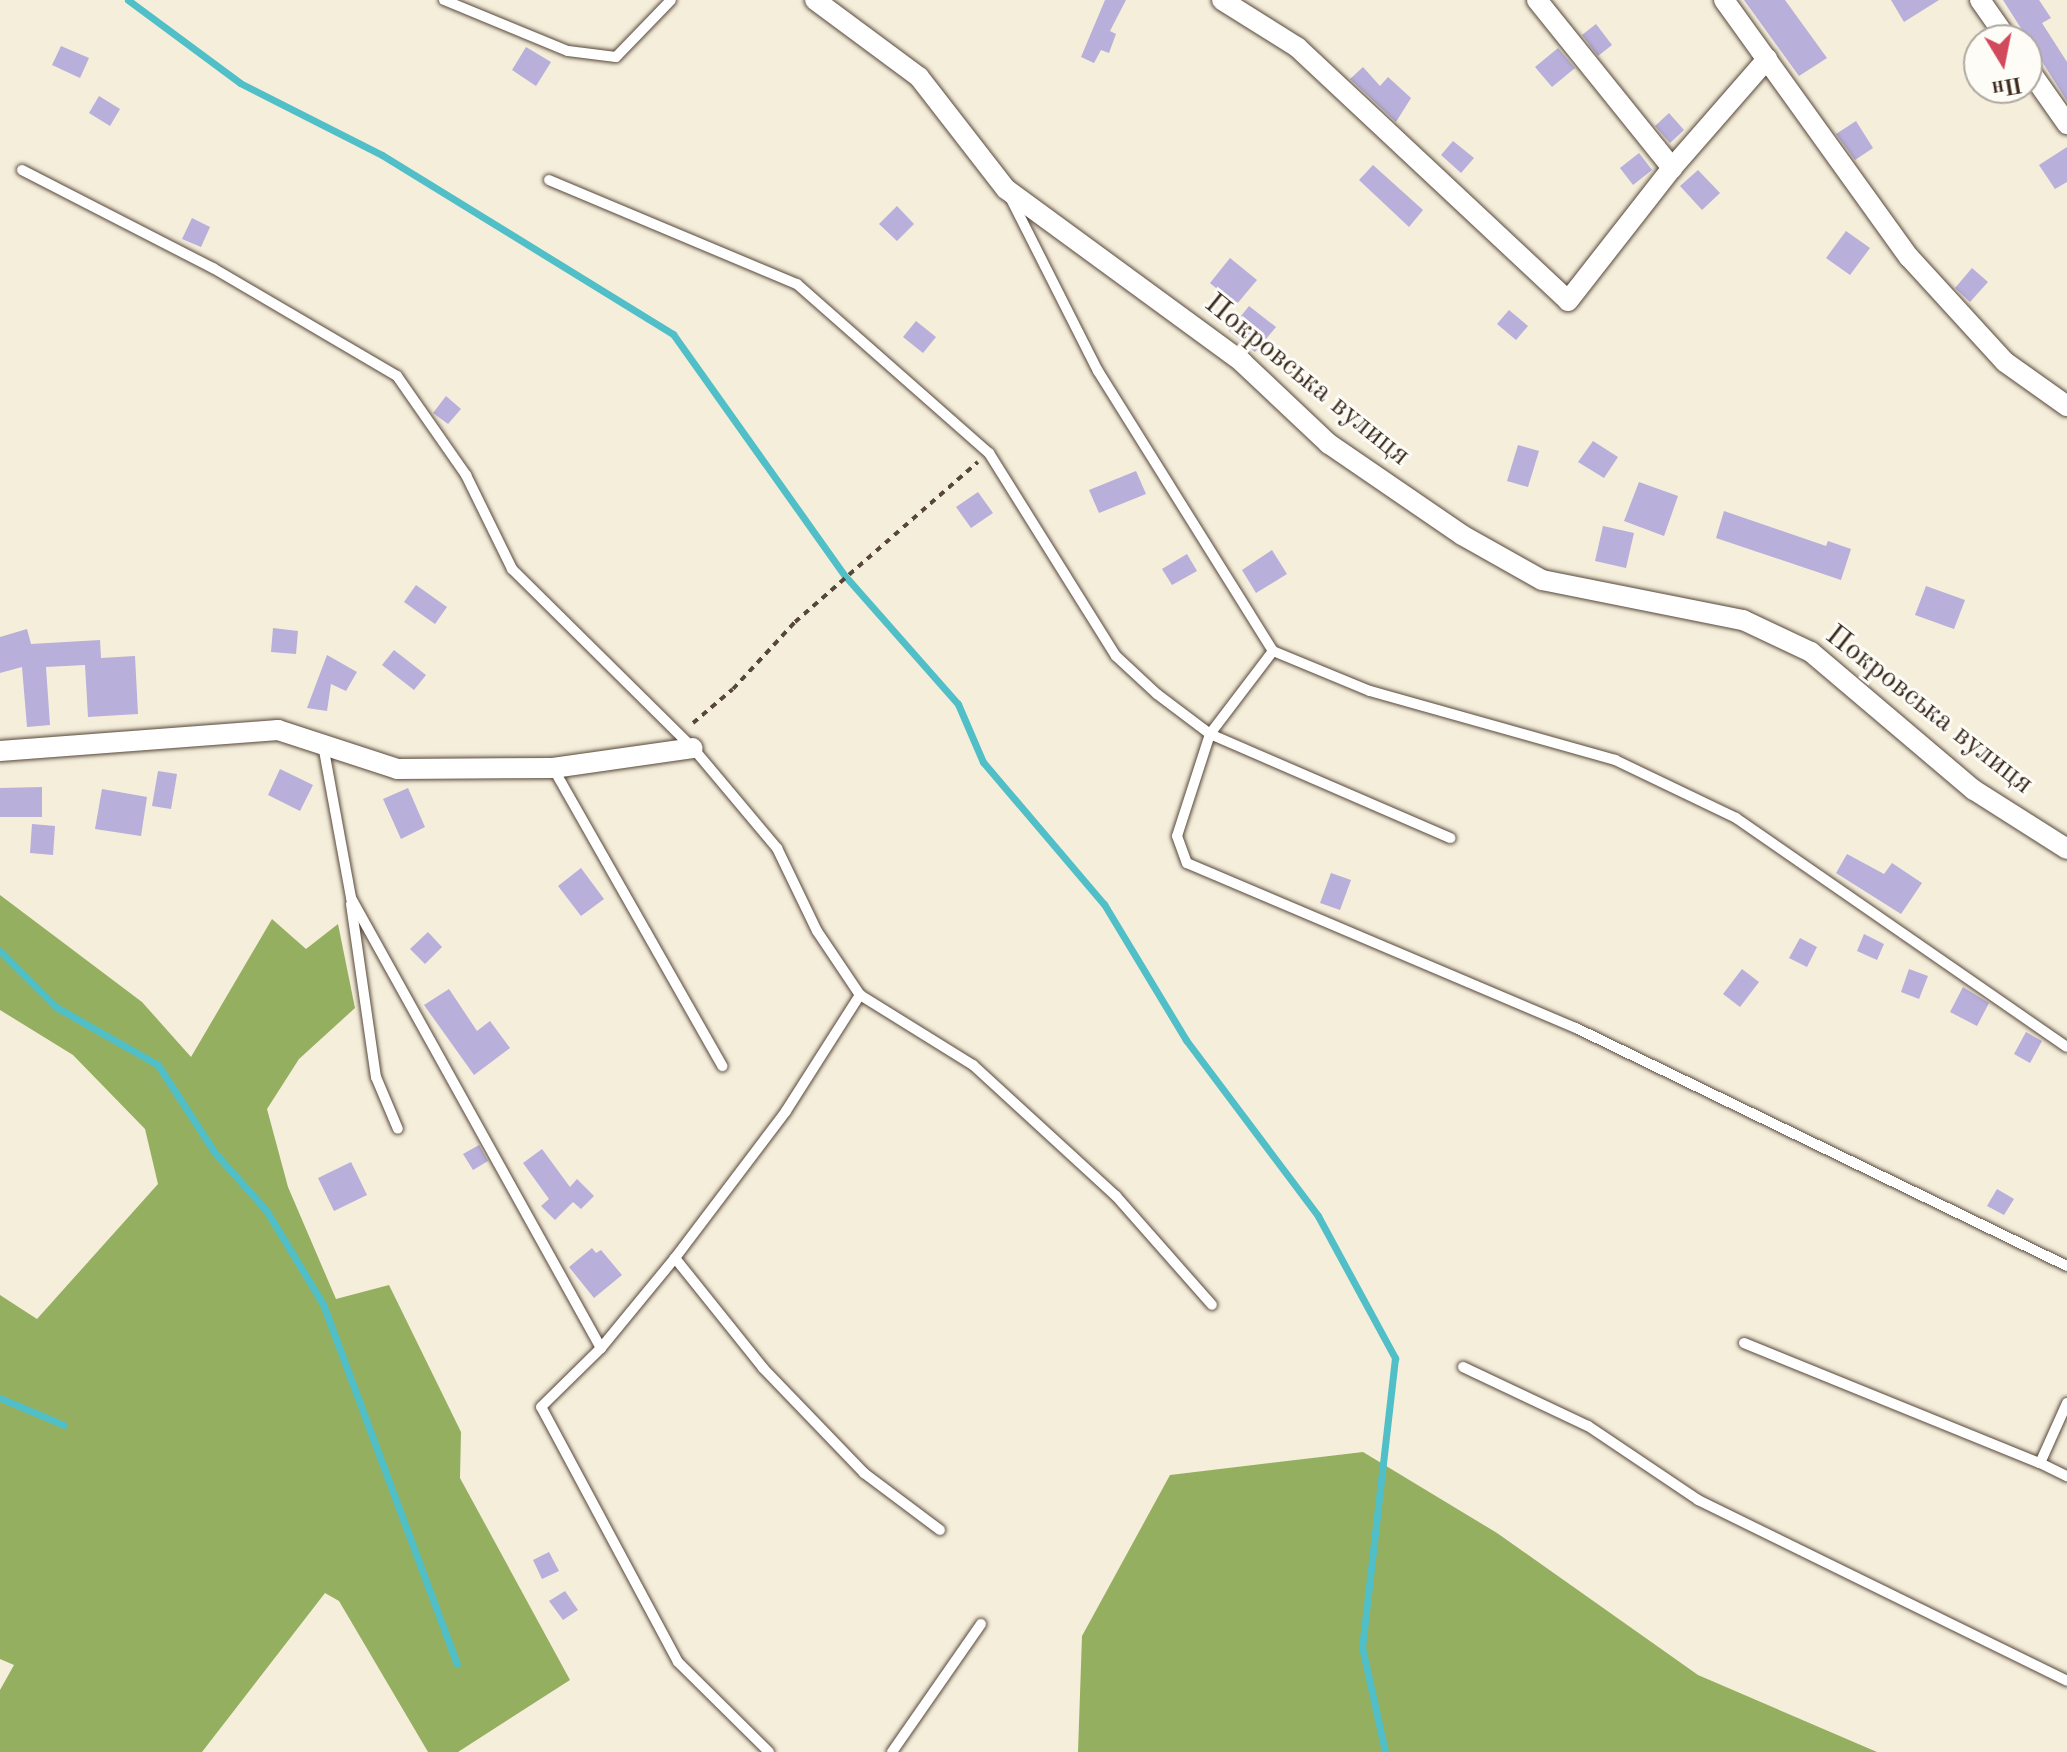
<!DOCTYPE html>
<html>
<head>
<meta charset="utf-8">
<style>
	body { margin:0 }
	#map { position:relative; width:2067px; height:1752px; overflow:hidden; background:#f5eedb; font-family:"Old Standard TT",serif }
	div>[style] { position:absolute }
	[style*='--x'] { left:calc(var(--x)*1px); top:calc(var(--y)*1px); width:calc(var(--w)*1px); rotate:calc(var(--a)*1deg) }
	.forest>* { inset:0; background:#95af60 }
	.stream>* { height:7px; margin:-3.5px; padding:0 3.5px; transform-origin:3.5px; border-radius:3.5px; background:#51bfc7 }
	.building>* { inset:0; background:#b8afda }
	.path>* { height:4px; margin-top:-2px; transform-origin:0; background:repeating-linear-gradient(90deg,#57473a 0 6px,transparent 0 12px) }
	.roads { filter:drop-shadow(0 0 2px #57473a) drop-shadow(0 0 2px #57473a) }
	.service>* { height:10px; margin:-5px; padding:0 5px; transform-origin:5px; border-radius:5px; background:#fff }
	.minor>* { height:20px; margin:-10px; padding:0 10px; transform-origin:10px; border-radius:10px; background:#fff }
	span { translate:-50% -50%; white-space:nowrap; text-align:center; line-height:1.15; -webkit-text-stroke:6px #fdfcf7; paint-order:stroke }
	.street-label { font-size:30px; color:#3b2a1e }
	.north { position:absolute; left:1963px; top:24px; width:80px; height:80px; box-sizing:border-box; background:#fdfcf7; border:2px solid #afa8a0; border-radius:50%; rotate:170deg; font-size:22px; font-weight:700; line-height:32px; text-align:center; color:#3b2a1e }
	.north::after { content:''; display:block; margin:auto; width:28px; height:36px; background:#d1495b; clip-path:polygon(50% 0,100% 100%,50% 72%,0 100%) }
</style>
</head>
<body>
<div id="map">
	<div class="forest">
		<div style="clip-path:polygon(0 895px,142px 1002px,191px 1057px,272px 919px,306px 949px,338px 924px,355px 1008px,299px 1059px,267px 1109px,288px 1187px,336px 1299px,389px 1285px,461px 1432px,460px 1478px,570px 1680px,458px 1752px,428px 1752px,339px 1601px,325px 1593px,202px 1752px,0 1752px,0 1690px,14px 1665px,0 1659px,0 1295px,37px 1319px,158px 1184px,145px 1129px,73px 1055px,0 1010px)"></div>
		<div style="clip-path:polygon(1363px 1452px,1497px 1533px,1698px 1675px,1877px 1752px,1078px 1752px,1082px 1636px,1170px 1475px)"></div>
	</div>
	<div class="stream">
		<div style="--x:128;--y:0;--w:139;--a:36.5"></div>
		<div style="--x:240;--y:83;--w:159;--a:26.9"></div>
		<div style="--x:382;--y:155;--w:342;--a:31.6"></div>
		<div style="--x:673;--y:334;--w:298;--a:54.6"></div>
		<div style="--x:846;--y:577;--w:169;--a:48.6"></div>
		<div style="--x:958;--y:704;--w:63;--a:66.7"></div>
		<div style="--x:983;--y:762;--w:187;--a:49.6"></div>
		<div style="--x:1104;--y:904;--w:159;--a:58.9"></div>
		<div style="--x:1186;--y:1040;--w:220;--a:53.1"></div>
		<div style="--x:1318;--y:1216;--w:162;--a:61.5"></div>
		<div style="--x:1395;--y:1358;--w:291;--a:96.5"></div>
		<div style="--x:1362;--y:1647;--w:107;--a:77.6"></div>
		<div style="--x:0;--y:951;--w:79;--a:45"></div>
		<div style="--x:56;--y:1007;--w:117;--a:29.6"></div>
		<div style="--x:158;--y:1065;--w:105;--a:57.1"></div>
		<div style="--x:215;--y:1153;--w:76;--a:48.2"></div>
		<div style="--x:266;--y:1210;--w:110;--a:58.8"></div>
		<div style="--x:323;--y:1304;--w:384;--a:69.6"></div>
		<div style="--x:0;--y:1398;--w:69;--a:22.9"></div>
	</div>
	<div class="building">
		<div style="clip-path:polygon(1105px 0,1126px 0,1110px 31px,1116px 34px,1109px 53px,1101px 50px,1094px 63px,1081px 57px)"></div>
		<div style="clip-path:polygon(1744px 0,1785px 0,1827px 58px,1799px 76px)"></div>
		<div style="clip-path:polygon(1891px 0,1939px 0,1904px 22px)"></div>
		<div style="clip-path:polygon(2003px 0,2039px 0,2051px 18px,2042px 23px,2067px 62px,2067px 101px)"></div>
		<div style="clip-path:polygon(1596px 24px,1612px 45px,1598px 56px,1582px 35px)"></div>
		<div style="clip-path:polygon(61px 46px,89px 58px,80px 78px,52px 65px)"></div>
		<div style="clip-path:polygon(526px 47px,551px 62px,536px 86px,512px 70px)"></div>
		<div style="clip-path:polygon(1558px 48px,1575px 68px,1552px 87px,1535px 67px)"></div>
		<div style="clip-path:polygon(1363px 67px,1380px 86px,1388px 77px,1411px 98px,1396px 122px,1350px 79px)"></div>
		<div style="clip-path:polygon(99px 96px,120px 109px,110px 126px,89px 113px)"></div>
		<div style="clip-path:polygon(1669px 113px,1684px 130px,1670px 143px,1655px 126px)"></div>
		<div style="clip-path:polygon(1856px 121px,1873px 148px,1855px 160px,1836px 134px)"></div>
		<div style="clip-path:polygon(1453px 141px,1474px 158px,1461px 173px,1441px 155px)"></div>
		<div style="clip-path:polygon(2067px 147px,2067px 182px,2055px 189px,2039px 165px)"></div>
		<div style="clip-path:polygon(1639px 153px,1652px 170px,1633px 185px,1620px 168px)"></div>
		<div style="clip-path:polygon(1373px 165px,1423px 210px,1409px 227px,1359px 180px)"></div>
		<div style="clip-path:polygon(1698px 170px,1720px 193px,1702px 210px,1680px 186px)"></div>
		<div style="clip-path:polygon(897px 206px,914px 224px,897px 241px,879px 224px)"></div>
		<div style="clip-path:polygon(192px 218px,210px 227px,201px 247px,182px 239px)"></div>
		<div style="clip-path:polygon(1846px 231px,1870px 248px,1850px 275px,1826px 258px)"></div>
		<div style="clip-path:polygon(1230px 258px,1257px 280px,1236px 305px,1210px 283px)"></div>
		<div style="clip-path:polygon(1972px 268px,1988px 282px,1970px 302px,1955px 288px)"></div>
		<div style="clip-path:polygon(1249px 306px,1276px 327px,1255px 352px,1229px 331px)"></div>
		<div style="clip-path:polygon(1509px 310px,1528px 326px,1516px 340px,1497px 324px)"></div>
		<div style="clip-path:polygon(916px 321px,936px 337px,923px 353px,903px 337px)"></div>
		<div style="clip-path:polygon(446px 396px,461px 409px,448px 424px,433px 413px)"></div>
		<div style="clip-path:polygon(1593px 441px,1618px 457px,1604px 478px,1578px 462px)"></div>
		<div style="clip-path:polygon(1518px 445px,1539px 451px,1528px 487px,1507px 481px)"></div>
		<div style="clip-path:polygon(1136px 471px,1146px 494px,1099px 513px,1089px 490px)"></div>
		<div style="clip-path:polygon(1639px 482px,1678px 496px,1664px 536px,1624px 521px)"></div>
		<div style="clip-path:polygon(978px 492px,993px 513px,971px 528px,956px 507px)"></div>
		<div style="clip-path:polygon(1724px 511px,1826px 546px,1828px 541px,1851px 549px,1841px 580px,1716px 538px)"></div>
		<div style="clip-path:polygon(1603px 526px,1634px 533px,1626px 568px,1595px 561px)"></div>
		<div style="clip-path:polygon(1272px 550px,1287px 574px,1256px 593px,1242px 570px)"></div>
		<div style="clip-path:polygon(1187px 554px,1197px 571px,1172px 585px,1162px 569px)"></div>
		<div style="clip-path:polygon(416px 585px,447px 607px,435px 624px,404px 602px)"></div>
		<div style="clip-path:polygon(1926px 586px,1965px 600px,1954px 629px,1915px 615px)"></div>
		<div style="clip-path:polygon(273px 628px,298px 631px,296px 654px,271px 652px)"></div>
		<div style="clip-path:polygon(27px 629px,31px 644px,100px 640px,101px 658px,135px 656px,138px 714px,88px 717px,85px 665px,46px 667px,50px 725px,27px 727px,22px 667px,0 673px,0 637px)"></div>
		<div style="clip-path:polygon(394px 650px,426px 675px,414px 690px,382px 665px)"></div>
		<div style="clip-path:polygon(327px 655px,357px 672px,346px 691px,331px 684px,327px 711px,307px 708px)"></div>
		<div style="clip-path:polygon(280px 769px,313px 785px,300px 811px,268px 795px)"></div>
		<div style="clip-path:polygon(158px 771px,177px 774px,171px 809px,152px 806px)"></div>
		<div style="clip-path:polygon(42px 787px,42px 817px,0 817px,0 788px)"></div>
		<div style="clip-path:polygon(408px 788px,425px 827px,401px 839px,383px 799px)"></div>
		<div style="clip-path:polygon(102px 789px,147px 797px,141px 836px,95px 829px)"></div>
		<div style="clip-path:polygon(32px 824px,55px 826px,53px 855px,30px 853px)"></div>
		<div style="clip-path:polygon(1847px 854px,1884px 874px,1892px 863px,1922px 883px,1901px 914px,1836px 873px)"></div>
		<div style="clip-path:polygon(581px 868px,604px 899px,581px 916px,558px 886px)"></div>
		<div style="clip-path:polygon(1331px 873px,1351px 880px,1340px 910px,1320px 903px)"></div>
		<div style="clip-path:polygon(428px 932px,442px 947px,425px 964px,410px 949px)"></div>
		<div style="clip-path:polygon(1864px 934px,1884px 944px,1877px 960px,1857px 951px)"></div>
		<div style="clip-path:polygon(1800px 938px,1817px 947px,1807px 967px,1789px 958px)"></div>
		<div style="clip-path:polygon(1742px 969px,1759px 982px,1740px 1007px,1723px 994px)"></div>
		<div style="clip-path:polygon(1909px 969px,1928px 976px,1919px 999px,1901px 992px)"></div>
		<div style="clip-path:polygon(1963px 987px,1989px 1003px,1977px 1026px,1950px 1012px)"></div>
		<div style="clip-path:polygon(449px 989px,477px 1031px,490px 1021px,510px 1048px,474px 1075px,424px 1005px)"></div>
		<div style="clip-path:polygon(2026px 1032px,2042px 1041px,2030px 1063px,2014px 1054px)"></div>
		<div style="clip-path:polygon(479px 1145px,488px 1161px,473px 1170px,463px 1154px)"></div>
		<div style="clip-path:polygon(542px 1149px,570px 1187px,577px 1179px,594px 1196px,581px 1209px,573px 1202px,555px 1220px,541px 1206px,549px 1199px,523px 1163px)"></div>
		<div style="clip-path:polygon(351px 1162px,367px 1195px,334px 1211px,318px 1178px)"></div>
		<div style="clip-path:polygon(1997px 1189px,2014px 1199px,2004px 1215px,1987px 1206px)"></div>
		<div style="clip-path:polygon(592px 1248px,596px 1253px,601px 1250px,622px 1275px,594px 1298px,569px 1267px)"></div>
		<div style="clip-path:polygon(549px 1552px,559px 1571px,542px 1579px,533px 1560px)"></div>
		<div style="clip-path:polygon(565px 1591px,578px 1610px,563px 1620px,549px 1601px)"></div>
	</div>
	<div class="path">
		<div style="--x:693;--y:723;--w:52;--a:-40.4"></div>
		<div style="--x:733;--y:689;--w:91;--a:-47.2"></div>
		<div style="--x:795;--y:622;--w:243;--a:-41.2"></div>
	</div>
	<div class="roads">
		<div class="service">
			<div style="--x:444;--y:0;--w:134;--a:22.4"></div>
			<div style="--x:568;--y:51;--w:48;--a:7.1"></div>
			<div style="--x:616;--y:57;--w:79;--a:-46"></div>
			<div style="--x:22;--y:170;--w:215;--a:27.2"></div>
			<div style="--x:213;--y:268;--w:213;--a:30.4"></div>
			<div style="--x:397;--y:376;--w:121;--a:55.1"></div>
			<div style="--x:466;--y:475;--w:105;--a:63.9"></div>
			<div style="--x:512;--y:569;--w:255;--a:44.7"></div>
			<div style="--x:693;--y:748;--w:131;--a:50"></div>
			<div style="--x:777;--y:848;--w:92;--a:64.3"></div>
			<div style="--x:817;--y:931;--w:77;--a:56.1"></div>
			<div style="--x:860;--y:995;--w:133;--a:31.8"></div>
			<div style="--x:973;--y:1065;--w:194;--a:42.5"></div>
			<div style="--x:1116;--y:1196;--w:145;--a:48.6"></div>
			<div style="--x:549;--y:180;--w:269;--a:22.8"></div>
			<div style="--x:797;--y:284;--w:256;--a:41.4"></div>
			<div style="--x:989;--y:453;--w:239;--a:58"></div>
			<div style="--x:1116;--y:656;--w:56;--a:42.8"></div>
			<div style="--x:1157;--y:694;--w:66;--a:37"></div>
			<div style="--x:1210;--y:734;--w:262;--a:23.4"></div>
			<div style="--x:1010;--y:197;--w:195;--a:63.2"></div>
			<div style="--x:1098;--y:371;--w:330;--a:58"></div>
			<div style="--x:1273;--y:651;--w:105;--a:22.4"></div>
			<div style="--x:1370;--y:691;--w:255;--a:15.7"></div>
			<div style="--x:1615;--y:760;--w:134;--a:25.6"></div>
			<div style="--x:1736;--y:818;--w:402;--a:34.7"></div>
			<div style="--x:1273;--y:651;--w:104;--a:127.2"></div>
			<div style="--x:1210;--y:734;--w:107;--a:107.9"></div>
			<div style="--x:1177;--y:836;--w:29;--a:70"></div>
			<div style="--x:1187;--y:863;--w:423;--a:23"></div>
			<div style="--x:1576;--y:1028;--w:546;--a:25.86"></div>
			<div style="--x:323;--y:745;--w:156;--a:79.6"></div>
			<div style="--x:351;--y:898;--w:515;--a:60.95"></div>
			<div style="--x:553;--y:768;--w:343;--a:60.4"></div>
			<div style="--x:351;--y:904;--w:175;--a:81.8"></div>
			<div style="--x:376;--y:1077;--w:56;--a:67.1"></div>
			<div style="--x:675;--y:1258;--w:141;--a:51.3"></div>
			<div style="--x:763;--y:1368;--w:146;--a:46.1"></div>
			<div style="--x:864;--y:1473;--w:95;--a:36.9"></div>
			<div style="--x:1744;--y:1343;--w:319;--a:22.1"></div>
			<div style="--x:1463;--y:1367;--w:138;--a:25.3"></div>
			<div style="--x:1588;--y:1426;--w:133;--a:33.9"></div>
			<div style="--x:1698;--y:1500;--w:411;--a:26.1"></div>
			<div style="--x:2067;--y:1403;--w:66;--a:114.2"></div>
			<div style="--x:2040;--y:1463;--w:30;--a:26"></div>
			<div style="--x:769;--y:1752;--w:128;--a:-135.3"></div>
			<div style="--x:678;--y:1662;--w:289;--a:-118.2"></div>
			<div style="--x:541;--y:1407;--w:84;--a:-44.5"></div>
			<div style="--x:601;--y:1348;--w:117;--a:-50.6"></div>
			<div style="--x:675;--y:1258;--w:184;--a:-52.9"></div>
			<div style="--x:786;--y:1111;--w:138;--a:-57.5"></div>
			<div style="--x:892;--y:1752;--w:156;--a:-55.2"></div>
		</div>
		<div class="minor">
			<div style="--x:815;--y:0;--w:129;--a:36.5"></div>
			<div style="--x:919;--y:77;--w:142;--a:52.2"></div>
			<div style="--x:1006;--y:189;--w:293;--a:36.2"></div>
			<div style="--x:1242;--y:362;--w:120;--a:43.3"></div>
			<div style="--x:1329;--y:444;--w:161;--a:34.4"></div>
			<div style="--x:1462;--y:535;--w:92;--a:29.4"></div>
			<div style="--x:1542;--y:580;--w:205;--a:11.3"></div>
			<div style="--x:1743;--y:620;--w:75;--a:25.2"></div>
			<div style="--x:1811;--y:652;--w:214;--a:40.3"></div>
			<div style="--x:1974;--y:790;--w:110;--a:32.4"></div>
			<div style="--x:1222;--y:0;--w:89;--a:32.1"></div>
			<div style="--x:1297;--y:47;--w:371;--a:43.1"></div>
			<div style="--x:1568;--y:301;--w:169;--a:-52"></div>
			<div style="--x:1537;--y:0;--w:216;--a:51.2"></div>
			<div style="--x:1672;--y:168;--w:145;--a:-48.9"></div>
			<div style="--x:1724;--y:0;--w:317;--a:54.3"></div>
			<div style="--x:1909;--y:257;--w:142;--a:47.6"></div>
			<div style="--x:2005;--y:362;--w:76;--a:35.4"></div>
			<div style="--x:1980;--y:0;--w:49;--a:55"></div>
			<div style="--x:2027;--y:67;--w:70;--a:54.9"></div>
			<div style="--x:0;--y:751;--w:279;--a:-4.3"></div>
			<div style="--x:278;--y:730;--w:125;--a:18.1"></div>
			<div style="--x:397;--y:769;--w:156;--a:-0.4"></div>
			<div style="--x:553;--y:768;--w:141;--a:-8.1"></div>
		</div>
	</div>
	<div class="street-label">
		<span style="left:1307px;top:380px;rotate:39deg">Покровська вулиця</span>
		<span style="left:1929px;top:710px;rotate:38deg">Покровська вулиця</span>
	</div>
	<div class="north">Пн</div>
</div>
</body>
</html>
